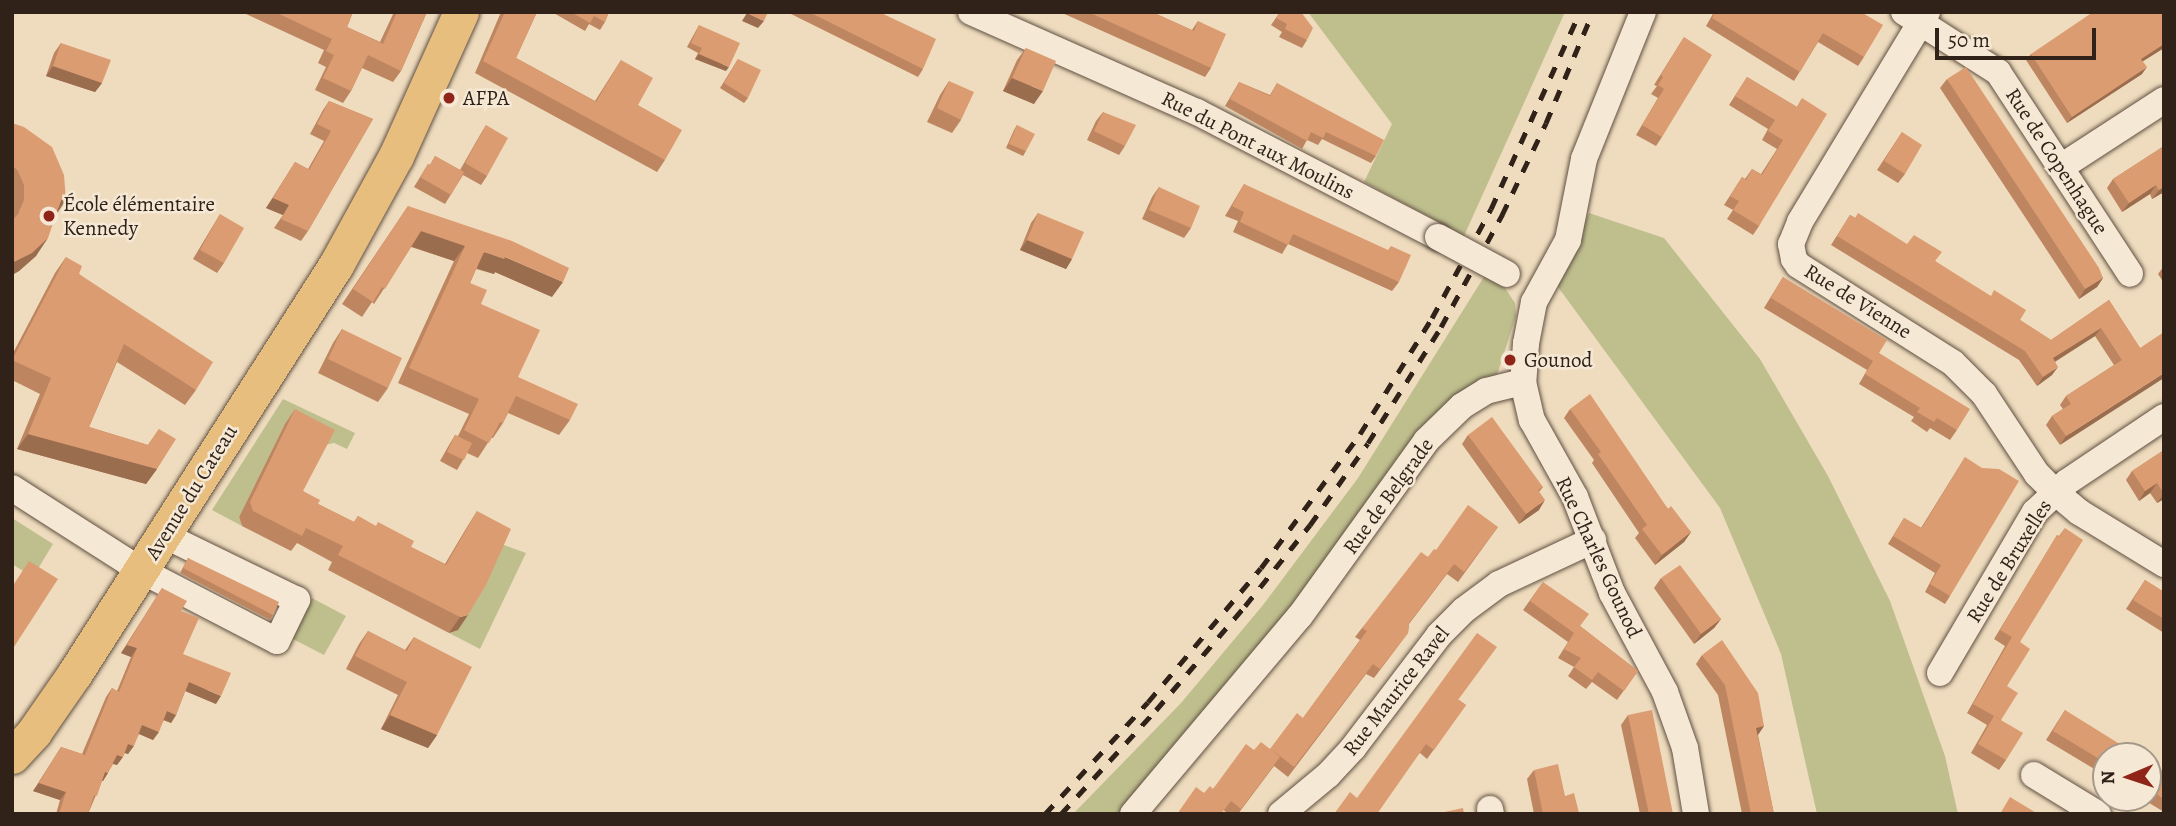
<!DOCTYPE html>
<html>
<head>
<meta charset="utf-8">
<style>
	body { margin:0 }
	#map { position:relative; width:2176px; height:826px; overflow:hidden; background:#efdcbe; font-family:Alegreya,serif }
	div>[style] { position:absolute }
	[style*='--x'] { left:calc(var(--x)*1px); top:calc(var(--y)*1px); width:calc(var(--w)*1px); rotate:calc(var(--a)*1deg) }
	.green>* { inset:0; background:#bfbf8e }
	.roads { filter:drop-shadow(0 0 2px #605042) drop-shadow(0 0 2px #605042) }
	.minor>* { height:26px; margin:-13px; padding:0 13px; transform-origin:13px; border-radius:13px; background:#f5e8d5 }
	.major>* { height:35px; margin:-17.5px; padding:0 17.5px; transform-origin:17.5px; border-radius:17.5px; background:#e8be7f }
	.rail>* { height:5px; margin-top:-2.5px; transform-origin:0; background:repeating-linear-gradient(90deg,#302218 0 12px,transparent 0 24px) }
	.bridges { filter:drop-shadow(0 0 2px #605042) drop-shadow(0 0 2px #605042) }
	.minor-bridge>* { height:26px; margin:-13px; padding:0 13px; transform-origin:13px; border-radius:13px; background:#f5e8d5 }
	.wall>* { inset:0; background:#bd8661 }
	.shaded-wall>* { inset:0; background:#9a6d4f }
	.building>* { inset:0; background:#dc9c71 }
	.dots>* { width:19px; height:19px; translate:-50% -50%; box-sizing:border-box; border:4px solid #f5e8d5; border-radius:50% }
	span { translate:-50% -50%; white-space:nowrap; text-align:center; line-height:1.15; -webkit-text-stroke:5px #f5e8d5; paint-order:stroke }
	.poi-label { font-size:21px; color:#302218 }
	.left { translate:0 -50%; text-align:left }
	.street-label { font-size:21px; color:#302218 }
	.frame { position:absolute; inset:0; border:14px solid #302218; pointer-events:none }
	.north { position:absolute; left:2092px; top:742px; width:70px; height:70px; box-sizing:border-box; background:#f5e8d5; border:2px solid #a69989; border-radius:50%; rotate:268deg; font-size:19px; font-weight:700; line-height:28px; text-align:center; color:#302218 }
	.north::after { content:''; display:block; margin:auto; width:24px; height:32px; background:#8f2418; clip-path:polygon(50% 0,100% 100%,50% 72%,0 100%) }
	.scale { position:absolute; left:1935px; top:28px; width:161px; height:32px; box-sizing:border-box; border:4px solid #302218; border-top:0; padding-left:9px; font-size:21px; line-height:24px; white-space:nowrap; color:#302218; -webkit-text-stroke:5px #f5e8d5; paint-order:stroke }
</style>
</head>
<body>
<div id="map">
	<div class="green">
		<div style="clip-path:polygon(1308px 12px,1565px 12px,1464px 236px,1364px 182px,1392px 124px)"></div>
		<div style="clip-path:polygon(1589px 213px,1664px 238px,1760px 359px,1828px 476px,1890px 601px,1945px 756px,1958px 814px,1817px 814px,1781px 654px,1720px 508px,1555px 283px)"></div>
		<div style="clip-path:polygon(1487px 272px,1503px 285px,1515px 303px,1516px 316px,1497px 375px,1340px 554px,1127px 814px,1073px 814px,1181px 703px,1263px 605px,1358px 478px)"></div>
		<div style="clip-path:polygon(283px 399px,355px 433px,347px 449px,334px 443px,325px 445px,285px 425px,239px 517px,242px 526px,212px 510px)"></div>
		<div style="clip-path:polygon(12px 518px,53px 544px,33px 577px,12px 564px)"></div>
		<div style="clip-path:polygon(501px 544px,526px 553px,480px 649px,449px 633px,458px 630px)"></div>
		<div style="clip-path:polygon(312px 598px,346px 616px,324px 655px,293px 639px)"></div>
	</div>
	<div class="roads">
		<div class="minor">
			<div style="--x:971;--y:12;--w:247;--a:23.9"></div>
			<div style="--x:1197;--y:112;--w:271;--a:27.4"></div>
			<div style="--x:1643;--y:12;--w:158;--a:111.9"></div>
			<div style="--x:1584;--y:159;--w:83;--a:101.2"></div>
			<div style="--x:1568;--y:240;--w:71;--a:118.7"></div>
			<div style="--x:1534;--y:302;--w:42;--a:101"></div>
			<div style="--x:1526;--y:343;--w:39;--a:94"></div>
			<div style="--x:1523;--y:382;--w:39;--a:77"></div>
			<div style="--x:1532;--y:420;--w:88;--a:60.8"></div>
			<div style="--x:1575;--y:497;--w:103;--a:68.9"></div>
			<div style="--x:1612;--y:593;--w:112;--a:61.8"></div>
			<div style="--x:1665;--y:692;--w:59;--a:70.3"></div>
			<div style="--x:1685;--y:748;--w:67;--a:80.5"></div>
			<div style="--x:1904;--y:12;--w:112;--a:32.6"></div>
			<div style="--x:1998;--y:72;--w:241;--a:56.8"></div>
			<div style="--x:1927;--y:12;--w:245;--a:121.2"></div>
			<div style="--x:1800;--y:222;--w:24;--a:112"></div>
			<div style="--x:1791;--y:244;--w:15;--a:79"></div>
			<div style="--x:1794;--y:259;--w:7;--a:56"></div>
			<div style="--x:1798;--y:265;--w:183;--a:32.3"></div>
			<div style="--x:1953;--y:363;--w:44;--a:45"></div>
			<div style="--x:1984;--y:394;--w:96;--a:56.5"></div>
			<div style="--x:2037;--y:474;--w:24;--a:45"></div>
			<div style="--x:2054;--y:491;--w:33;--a:40"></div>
			<div style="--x:2079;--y:512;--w:100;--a:31.5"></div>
			<div style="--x:2061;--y:167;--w:123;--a:-33"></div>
			<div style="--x:12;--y:488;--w:154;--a:32.6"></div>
			<div style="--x:142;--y:571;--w:152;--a:27.4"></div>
			<div style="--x:277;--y:641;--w:46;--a:-64"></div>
			<div style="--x:297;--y:600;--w:148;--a:-154"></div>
			<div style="--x:1940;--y:673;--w:187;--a:-59.5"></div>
			<div style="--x:2035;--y:512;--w:44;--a:-43.2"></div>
			<div style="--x:2067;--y:482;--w:117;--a:-33.8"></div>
			<div style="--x:2034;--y:775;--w:75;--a:31.4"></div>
			<div style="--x:1490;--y:809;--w:5;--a:79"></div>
			<div style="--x:1133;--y:814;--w:259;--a:-49.9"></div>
			<div style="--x:1300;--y:616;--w:216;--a:-54.2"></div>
			<div style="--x:1426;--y:441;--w:50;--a:-44.2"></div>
			<div style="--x:1462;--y:406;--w:28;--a:-32"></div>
			<div style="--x:1486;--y:391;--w:38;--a:-14"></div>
			<div style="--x:1281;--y:814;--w:61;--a:-39.7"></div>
			<div style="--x:1328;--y:775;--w:37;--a:-47"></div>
			<div style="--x:1353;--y:748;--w:142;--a:-52.7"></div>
			<div style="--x:1439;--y:635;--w:35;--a:-45"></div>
			<div style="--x:1464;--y:610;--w:44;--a:-36.6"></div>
			<div style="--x:1499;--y:584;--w:104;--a:-25.1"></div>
		</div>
		<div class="major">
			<div style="--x:12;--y:756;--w:33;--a:-47"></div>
			<div style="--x:34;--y:732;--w:72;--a:-55.2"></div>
			<div style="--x:75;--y:673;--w:484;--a:-57.4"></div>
			<div style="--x:336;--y:265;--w:124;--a:-61.2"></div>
			<div style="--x:396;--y:156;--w:158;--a:-65.7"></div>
		</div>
	</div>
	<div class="rail">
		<div style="--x:1045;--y:814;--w:152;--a:-47.4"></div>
		<div style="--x:1148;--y:702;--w:175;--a:-49.9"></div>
		<div style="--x:1261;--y:568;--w:167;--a:-53.5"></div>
		<div style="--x:1360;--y:434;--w:137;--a:-58.2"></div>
		<div style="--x:1432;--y:318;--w:124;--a:-61.6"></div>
		<div style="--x:1491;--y:209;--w:216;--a:-65.7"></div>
		<div style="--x:1061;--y:814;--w:141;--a:-47.6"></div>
		<div style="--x:1156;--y:710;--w:137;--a:-49.4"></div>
		<div style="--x:1245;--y:606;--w:104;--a:-51.3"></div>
		<div style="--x:1310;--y:525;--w:100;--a:-54.7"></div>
		<div style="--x:1368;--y:443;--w:137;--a:-57.8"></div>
		<div style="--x:1441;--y:327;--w:128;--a:-61.4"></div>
		<div style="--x:1502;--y:215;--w:102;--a:-64.4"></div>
		<div style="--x:1546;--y:123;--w:121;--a:-67.1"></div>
	</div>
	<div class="bridges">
		<div class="minor-bridge">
			<div style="--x:1438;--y:237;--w:78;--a:28.2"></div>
		</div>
	</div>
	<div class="wall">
		<div style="clip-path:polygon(247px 12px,353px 12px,347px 27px,380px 42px,394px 12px,427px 12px,401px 71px,393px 82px,362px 68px,351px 91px,343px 103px,315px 90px,326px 67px,318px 63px,324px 50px,246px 14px)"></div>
		<div style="clip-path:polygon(501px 12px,537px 12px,516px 58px,595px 101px,621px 60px,638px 105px,665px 160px,657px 172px,475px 73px)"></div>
		<div style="clip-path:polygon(552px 12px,609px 12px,605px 22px,600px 30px,589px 24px,585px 31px)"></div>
		<div style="clip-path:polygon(787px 12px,879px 12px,923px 69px,918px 77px)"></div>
		<div style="clip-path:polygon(1060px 12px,1152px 12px,1192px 30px,1198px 21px,1211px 68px,1205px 77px)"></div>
		<div style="clip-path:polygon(1280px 12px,1307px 40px,1302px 48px,1279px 37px,1282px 32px,1271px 25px)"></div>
		<div style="clip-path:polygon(1714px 12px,1861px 12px,1864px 57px,1858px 66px,1818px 42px,1794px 81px,1706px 26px)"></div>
		<div style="clip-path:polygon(2164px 12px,2164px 48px,2143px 61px,2142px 74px,2067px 123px,2026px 60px,2031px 54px)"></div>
		<div style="clip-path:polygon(699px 25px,726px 71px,695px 59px,698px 53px,687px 47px)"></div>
		<div style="clip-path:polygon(1684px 37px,1662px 137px,1656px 146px,1636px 135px,1658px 98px,1651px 94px,1657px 86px,1654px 85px)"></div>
		<div style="clip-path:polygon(61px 43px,102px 83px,95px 92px,46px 76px,54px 53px)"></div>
		<div style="clip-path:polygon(1026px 48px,1034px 104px,1003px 91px,1017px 60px)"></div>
		<div style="clip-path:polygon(738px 59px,748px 98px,744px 103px,720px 88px)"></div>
		<div style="clip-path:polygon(1747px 77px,1797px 107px,1802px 98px,1759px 226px,1753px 235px,1727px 219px,1733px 210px,1724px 205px,1742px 177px,1745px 179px,1752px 169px,1761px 174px,1777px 149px,1762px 140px,1768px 129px,1729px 105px)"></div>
		<div style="clip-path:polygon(1947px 79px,2103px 278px,2097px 287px,2079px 299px,1940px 88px)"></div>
		<div style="clip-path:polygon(949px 81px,961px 120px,952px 133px,927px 122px,940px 95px)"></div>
		<div style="clip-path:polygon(1239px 82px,1270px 95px,1277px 83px,1376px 156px,1371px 163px,1322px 139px,1318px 145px,1307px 140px,1302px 149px,1225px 106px)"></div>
		<div style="clip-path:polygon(329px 101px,373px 119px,308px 231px,301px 241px,274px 228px,283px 215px,266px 208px,295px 162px,308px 169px,324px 141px,310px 134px,323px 110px)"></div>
		<div style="clip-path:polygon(1103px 112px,1125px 146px,1119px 155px,1087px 140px,1096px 121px)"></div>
		<div style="clip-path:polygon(12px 123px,57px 214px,36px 256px,19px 271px,12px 275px)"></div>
		<div style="clip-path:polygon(486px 125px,487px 176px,481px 185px,463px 175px,445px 204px,414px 187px,428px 164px,430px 165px,435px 156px,460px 170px,480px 135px)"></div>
		<div style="clip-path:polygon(1017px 125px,1026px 151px,1023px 156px,1006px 148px,1014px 130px)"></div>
		<div style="clip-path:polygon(1902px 132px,1905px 174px,1898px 183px,1877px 170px)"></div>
		<div style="clip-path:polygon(2164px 146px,2164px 192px,2152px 199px,2150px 194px,2122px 212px,2107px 188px,2113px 179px)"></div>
		<div style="clip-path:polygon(1244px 184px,1399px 282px,1392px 291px,1288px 244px,1282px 254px,1233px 232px,1238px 221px,1225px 216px)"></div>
		<div style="clip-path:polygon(1159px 187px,1191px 228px,1184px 238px,1142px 219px,1152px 197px)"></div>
		<div style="clip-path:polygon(408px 206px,552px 297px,495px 272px,494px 274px,476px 269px,470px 283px,518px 377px,570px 420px,559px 435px,508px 413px,503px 423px,493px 438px,491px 438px,478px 458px,467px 453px,457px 470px,440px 461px,449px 445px,455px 435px,458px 436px,469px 414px,398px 383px,454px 261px,411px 247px,374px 304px,372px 302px,362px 317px,342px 304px)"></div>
		<div style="clip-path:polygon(1038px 213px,1072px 259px,1066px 269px,1020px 250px,1031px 223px)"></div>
		<div style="clip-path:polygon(220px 214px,224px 263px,217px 273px,193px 259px)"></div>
		<div style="clip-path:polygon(1850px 215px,1935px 261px,2020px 320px,2051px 340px,2109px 300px,2140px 348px,2060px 445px,2046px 425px,2052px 416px,2063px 409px,2060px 405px,2066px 396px,2114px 365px,2095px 336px,2055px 362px,2052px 375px,2037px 386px,2019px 360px,1831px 245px)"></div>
		<div style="clip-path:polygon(66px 257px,79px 274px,196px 390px,185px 405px,117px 362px,89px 427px,148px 445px,159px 429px,157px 469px,146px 484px,17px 449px,40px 394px,12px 380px,12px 355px,55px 273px)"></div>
		<div style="clip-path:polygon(2164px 266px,2164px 283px,2158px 274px)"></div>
		<div style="clip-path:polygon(1783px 277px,1879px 353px,1957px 430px,1950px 440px,1930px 428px,1927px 432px,1911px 421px,1914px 417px,1859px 384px,1867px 370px,1764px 308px)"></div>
		<div style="clip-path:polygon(342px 329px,388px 388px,378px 402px,318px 373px,333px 343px)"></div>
		<div style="clip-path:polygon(295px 409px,303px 491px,318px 504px,354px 522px,358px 516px,411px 547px,445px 564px,467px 527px,477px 511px,458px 630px,449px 633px,328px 570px,332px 562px,297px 543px,291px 551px,242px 526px,239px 517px,285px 424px)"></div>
		<div style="clip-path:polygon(1570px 409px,1691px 532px,1684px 542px,1655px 565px,1635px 538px,1639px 533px,1592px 463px,1594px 460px,1564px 418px)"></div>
		<div style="clip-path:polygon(1468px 435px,1543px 487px,1539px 492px,1539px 510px,1519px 524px,1462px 444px)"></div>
		<div style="clip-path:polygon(2164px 450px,2164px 499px,2157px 503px,2150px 493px,2139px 501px,2126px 480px,2132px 471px)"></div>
		<div style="clip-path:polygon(1965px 457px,1950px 596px,1945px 604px,1925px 592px,1935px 573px,1888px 544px,1904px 518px,1921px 528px)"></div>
		<div style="clip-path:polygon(1498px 527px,1458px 582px,1447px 574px,1409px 624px,1408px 633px,1374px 678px,1366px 674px,1288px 777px,1274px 766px,1238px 814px,1228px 814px,1204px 793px,1213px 789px,1254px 750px,1270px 749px,1303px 718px,1360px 640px,1355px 637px,1362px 628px,1428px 557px,1436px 550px)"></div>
		<div style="clip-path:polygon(2065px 528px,2020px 642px,2007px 686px,2001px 720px,2006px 760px,1999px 770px,1971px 753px,1987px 725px,1967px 713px,2005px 646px,1994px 639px,2051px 545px,2057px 535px,2059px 536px)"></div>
		<div style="clip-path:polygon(188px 558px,273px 615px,270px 620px,180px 573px)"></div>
		<div style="clip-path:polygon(1661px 578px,1721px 619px,1714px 628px,1694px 644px,1654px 588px)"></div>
		<div style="clip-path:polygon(2145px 580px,2164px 592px,2164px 633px,2126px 609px)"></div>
		<div style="clip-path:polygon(1543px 582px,1580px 626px,1638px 671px,1617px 700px,1592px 682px,1586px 689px,1568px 676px,1574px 667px,1558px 658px,1568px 642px,1523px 610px)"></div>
		<div style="clip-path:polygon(162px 588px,181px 611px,183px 654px,216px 704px,185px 691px,176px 715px,171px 723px,164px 720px,153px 740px,139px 734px,128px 754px,125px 753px,117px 765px,113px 764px,103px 781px,102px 781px,88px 814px,56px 814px,60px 800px,33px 791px,61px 747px,82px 754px,106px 697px,112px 688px,117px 691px,131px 657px,121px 653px)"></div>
		<div style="clip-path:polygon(368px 631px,405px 650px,414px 637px,437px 735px,428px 748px,381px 729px,398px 695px,346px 669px,359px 644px)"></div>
		<div style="clip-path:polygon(1702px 655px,1764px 726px,1758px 735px,1774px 814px,1742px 814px,1718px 695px,1696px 664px)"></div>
		<div style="clip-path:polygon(1459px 700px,1466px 705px,1427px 759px,1420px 753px,1357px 798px)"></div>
		<div style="clip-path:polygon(2065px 710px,2106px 756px,2106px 776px,2046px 740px)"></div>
		<div style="clip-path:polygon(1628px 715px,1673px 814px,1640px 814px,1621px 725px)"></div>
		<div style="clip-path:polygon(2148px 762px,2164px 772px,2164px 812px,2141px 798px,2148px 798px)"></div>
		<div style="clip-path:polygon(1534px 770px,1565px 796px,1578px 814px,1534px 814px,1527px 779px)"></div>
	</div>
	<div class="shaded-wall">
		<div style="clip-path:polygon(747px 13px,764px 21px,758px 28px,742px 21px)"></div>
		<div style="clip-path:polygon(2164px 44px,2164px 48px,2137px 65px,2141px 59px)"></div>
		<div style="clip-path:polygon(699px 54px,729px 67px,726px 71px,695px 59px)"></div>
		<div style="clip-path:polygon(53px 66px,102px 83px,95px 92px,46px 76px)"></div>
		<div style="clip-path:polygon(2147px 67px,2142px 74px,2067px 123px,2072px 117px)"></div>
		<div style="clip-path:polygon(1012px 78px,1043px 91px,1034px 104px,1003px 91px)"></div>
		<div style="clip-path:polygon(2156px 185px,2150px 194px,2122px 212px,2129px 203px)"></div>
		<div style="clip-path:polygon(2164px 187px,2164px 192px,2152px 199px,2159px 190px)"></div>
		<div style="clip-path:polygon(273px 198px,289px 205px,283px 215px,266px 208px)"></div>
		<div style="clip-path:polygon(61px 200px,66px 200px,54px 218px)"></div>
		<div style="clip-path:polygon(421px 231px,465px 246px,454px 261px,410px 246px)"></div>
		<div style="clip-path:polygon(48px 238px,36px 256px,19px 271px,12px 275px,12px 263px)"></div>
		<div style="clip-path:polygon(1027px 240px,1072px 259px,1066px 269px,1020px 250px)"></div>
		<div style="clip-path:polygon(484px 252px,505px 257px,563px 282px,552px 297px,495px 272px,494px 274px,473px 267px)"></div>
		<div style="clip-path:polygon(2103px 278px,2097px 287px,2079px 299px,2085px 289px)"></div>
		<div style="clip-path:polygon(2101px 328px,2095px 336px,2046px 367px,2053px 358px)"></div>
		<div style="clip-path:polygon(2058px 367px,2052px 375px,2037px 386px,2043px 377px)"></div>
		<div style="clip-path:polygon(2164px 373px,2164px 378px,2060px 445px,2066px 436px)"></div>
		<div style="clip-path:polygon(28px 434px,157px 469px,146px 484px,17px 449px)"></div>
		<div style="clip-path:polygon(2157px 483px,2150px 493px,2139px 501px,2145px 491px)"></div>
		<div style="clip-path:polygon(2164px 494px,2164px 499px,2157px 503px)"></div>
		<div style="clip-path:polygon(1545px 500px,1539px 510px,1519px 524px,1526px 514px)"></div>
		<div style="clip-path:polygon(1691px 532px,1684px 542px,1655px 565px,1662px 555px)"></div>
		<div style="clip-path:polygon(468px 615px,458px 630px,449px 633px,460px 617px)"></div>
		<div style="clip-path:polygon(1721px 619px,1714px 628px,1694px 644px,1701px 634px)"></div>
		<div style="clip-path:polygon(127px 645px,137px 648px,131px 657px,121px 653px)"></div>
		<div style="clip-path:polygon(189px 682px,221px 696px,216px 704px,183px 690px)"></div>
		<div style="clip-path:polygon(167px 711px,176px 715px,171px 723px,161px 719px)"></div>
		<div style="clip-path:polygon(390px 715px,437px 735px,428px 748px,381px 729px)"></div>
		<div style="clip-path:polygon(142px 725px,159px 732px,153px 740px,137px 733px)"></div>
		<div style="clip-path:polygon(1764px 726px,1757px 736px,1756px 728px)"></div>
		<div style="clip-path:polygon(128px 744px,134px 746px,128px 754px,122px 752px)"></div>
		<div style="clip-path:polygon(117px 755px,123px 757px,117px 765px,111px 763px)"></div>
		<div style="clip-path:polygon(105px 772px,108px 773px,103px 781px,99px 780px)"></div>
		<div style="clip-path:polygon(39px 783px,66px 792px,60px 800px,33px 791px)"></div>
	</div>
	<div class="building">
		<div style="clip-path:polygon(275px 12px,353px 12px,347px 27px,383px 44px,397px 12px,427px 12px,401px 71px,368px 55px,351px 91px,323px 78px,334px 55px,326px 51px,332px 39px)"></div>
		<div style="clip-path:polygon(505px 12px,537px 12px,516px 58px,596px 102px,621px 60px,653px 78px,638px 105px,682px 130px,665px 160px,483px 61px)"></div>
		<div style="clip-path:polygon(571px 12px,609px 12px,605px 22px,594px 16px,590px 23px)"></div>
		<div style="clip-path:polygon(747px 12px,768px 12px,764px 21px,747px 13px)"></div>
		<div style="clip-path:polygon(809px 12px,879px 12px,936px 39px,923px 69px)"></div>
		<div style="clip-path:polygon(1088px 12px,1152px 12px,1194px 31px,1198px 21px,1226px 34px,1211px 68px)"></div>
		<div style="clip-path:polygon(1280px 12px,1301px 12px,1313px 28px,1307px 40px,1285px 29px,1287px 24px,1276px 18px)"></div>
		<div style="clip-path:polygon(1715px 12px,1861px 12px,1883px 25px,1864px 57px,1823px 33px,1800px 72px,1712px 18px)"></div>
		<div style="clip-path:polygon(2093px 12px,2164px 12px,2164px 44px,2141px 59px,2147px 67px,2072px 117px,2031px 54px)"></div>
		<div style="clip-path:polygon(699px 25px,740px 43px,729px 67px,699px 54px,702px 48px,691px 43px)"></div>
		<div style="clip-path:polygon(1684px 37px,1712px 55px,1662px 137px,1642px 125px,1664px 89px,1658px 85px,1663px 77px,1661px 75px)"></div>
		<div style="clip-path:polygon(61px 43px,111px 60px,102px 83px,53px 66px)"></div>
		<div style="clip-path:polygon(1026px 48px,1056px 61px,1043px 91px,1012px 78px)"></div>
		<div style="clip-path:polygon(738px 59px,761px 70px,748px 98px,724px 83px)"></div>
		<div style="clip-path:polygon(1966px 67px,2099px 268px,2103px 278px,2085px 289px,1947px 79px)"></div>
		<div style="clip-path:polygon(1747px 77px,1797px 107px,1802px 98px,1827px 114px,1759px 226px,1733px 210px,1739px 201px,1730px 196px,1742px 177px,1746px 180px,1752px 169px,1762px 175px,1783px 140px,1768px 131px,1775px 120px,1735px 96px)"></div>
		<div style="clip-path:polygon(949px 81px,974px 92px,961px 120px,937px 108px)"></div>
		<div style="clip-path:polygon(1239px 82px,1270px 96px,1277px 83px,1384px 140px,1376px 156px,1326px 132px,1323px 138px,1311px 132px,1307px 141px,1230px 99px)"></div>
		<div style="clip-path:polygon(329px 101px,373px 119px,308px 231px,281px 219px,289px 205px,273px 198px,295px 162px,309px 170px,331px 131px,317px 124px)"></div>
		<div style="clip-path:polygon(1103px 112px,1136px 125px,1125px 146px,1094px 131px)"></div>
		<div style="clip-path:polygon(12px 123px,24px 127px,52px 147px,64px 175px,66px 200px,61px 200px,48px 238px,32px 253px,12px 263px,12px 221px,18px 214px,24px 200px,24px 185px,18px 171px,12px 165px)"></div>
		<div style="clip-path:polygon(486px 125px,508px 138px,487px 176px,465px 163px)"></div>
		<div style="clip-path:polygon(1017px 125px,1035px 134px,1026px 151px,1009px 144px)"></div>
		<div style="clip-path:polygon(1902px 132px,1922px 145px,1905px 174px,1884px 161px)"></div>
		<div style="clip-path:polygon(2164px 146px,2164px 187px,2159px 190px,2156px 185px,2129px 203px,2113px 179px)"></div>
		<div style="clip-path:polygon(435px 156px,464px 172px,451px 195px,420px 177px,428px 164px,430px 165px)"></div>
		<div style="clip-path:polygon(1244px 184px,1388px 250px,1391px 246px,1411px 255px,1399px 282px,1293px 234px,1288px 245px,1240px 222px,1244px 212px,1232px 206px)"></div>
		<div style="clip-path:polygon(1159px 187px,1200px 206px,1191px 228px,1149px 210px)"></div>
		<div style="clip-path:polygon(408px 206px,512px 241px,569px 268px,563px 282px,505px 257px,504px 259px,484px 252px,470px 283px,487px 290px,481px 304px,540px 330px,518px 377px,578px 404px,570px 420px,516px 396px,503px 423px,500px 422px,489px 443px,464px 430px,479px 399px,409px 368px,465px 246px,421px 231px,385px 289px,382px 287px,373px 302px,353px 289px)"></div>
		<div style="clip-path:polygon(1038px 213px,1084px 232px,1072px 259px,1027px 240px)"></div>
		<div style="clip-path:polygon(1858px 213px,1907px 244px,1914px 235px,1942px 252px,1935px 261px,1991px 296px,1994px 290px,2026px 310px,2020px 320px,2051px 340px,2109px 300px,2140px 348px,2164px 332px,2164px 373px,2066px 436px,2052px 416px,2071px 404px,2066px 396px,2122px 360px,2101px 328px,2053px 358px,2058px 367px,2043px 377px,2025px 351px,1837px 236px,1850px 215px,1855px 218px)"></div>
		<div style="clip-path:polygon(220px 214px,244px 228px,224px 263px,200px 250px)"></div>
		<div style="clip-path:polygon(66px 257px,82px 266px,79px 274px,213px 362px,196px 390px,124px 344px,89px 427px,148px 445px,159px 429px,176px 439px,157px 469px,28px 434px,51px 378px,12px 360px)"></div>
		<div style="clip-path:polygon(1783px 277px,1887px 340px,1879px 353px,1970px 409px,1957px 430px,1937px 418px,1934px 422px,1917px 412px,1920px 408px,1865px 374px,1873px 361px,1771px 298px)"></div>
		<div style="clip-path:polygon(342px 329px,402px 358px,388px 388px,328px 359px)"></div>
		<div style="clip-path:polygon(1590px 394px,1668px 509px,1671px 506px,1691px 532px,1662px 555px,1642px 529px,1647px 525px,1598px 454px,1601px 452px,1570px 409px)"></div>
		<div style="clip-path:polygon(295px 409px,335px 430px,303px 491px,320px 500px,318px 504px,354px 522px,358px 516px,376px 526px,378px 522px,414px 541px,411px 547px,446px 565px,477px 511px,511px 529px,486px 585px,468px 615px,460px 617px,338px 555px,343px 546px,306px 528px,302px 536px,253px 511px,250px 502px)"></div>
		<div style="clip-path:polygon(1492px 417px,1543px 487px,1538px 490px,1545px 500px,1526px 514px,1468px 435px)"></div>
		<div style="clip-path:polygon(455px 435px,472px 443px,464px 460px,447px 452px)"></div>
		<div style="clip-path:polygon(2164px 450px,2164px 494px,2157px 483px,2145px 491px,2132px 471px)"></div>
		<div style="clip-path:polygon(1965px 457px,1982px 468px,1999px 469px,2019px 481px,1950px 596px,1930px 584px,1941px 565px,1893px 536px,1904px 518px,1922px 528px)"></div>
		<div style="clip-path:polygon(1468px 505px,1498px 527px,1464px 572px,1454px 564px,1409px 623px,1408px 633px,1380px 669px,1373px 664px,1294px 767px,1271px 749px,1280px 757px,1241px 809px,1231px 801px,1221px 814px,1177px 814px,1196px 787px,1204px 793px,1210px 786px,1213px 789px,1246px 744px,1254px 750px,1261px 742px,1270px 749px,1297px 713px,1303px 718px,1367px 631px,1362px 628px,1421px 552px,1428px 557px,1434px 549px,1436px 550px)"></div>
		<div style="clip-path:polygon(2065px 528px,2083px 540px,2020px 642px,2030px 649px,2007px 686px,2018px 693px,2001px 720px,1973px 704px,2012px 637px,2000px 630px,2057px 535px,2059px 537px)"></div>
		<div style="clip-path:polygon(188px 558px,279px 602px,273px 615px,183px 568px)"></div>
		<div style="clip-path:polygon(29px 561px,58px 579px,12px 650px,12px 587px)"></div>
		<div style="clip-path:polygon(1680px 565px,1721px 619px,1701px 634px,1661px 578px)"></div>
		<div style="clip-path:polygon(2145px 580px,2164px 592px,2164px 619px,2133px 600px)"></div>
		<div style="clip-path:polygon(1543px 582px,1589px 614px,1580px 626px,1638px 671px,1624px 691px,1598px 672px,1592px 680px,1574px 667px,1581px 658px,1564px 649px,1574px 633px,1530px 601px)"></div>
		<div style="clip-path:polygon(162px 588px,187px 601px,181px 611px,199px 618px,183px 654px,231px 673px,221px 696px,189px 682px,176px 715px,167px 711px,159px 732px,142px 725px,134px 746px,128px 744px,123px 757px,117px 755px,108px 773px,105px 772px,97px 796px,94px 795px,88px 814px,59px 814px,66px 792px,39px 783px,61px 747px,85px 755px,112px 688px,119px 692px,137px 648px,127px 645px)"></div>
		<div style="clip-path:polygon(368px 631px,407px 651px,414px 637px,472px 667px,437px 735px,390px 715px,407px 682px,355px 656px)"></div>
		<div style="clip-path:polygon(1477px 633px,1497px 647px,1458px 700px,1466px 705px,1434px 750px,1426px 744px,1377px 814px,1334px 814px,1350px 792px,1357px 798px)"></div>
		<div style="clip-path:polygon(1722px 640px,1758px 693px,1764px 726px,1756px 728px,1774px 814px,1751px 814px,1725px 685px,1702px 655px)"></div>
		<div style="clip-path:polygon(1652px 710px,1673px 814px,1649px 814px,1628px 715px)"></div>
		<div style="clip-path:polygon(2065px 710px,2139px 756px,2106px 756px,2106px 763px,2053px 731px)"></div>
		<div style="clip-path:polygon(1994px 716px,2023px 733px,2006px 760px,1978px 744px)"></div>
		<div style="clip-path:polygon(2148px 762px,2164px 772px,2164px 799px,2148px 789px)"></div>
		<div style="clip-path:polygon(1558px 764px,1565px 796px,1574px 793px,1579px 813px,1543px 814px,1534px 770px)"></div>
		<div style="clip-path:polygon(2010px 797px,2038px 814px,2000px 814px)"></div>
		<div style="clip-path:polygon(1463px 808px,1464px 814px,1440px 814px,1440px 813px)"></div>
	</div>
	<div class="dots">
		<div style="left:449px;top:98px;background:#8f2418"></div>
		<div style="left:49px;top:216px;background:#8f2418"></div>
		<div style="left:1510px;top:360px;background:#8f2418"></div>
	</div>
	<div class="poi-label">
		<span class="left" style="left:463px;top:98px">AFPA</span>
		<span class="left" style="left:63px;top:216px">École élémentaire<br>Kennedy</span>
		<span class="left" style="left:1524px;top:360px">Gounod</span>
	</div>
	<div class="street-label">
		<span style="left:1258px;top:145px;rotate:27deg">Rue du Pont aux Moulins</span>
		<span style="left:2057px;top:161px;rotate:57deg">Rue de Copenhague</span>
		<span style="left:1858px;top:301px;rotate:32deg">Rue de Vienne</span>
		<span style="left:191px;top:492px;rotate:-58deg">Avenue du Cateau</span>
		<span style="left:1388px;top:496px;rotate:-54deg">Rue de Belgrade</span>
		<span style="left:1599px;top:557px;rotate:65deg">Rue Charles Gounod</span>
		<span style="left:2009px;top:561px;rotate:-58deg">Rue de Bruxelles</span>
		<span style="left:1396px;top:691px;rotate:-52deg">Rue Maurice Ravel</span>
	</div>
	<div class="frame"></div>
	<div class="north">N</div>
	<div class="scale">50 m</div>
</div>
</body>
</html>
